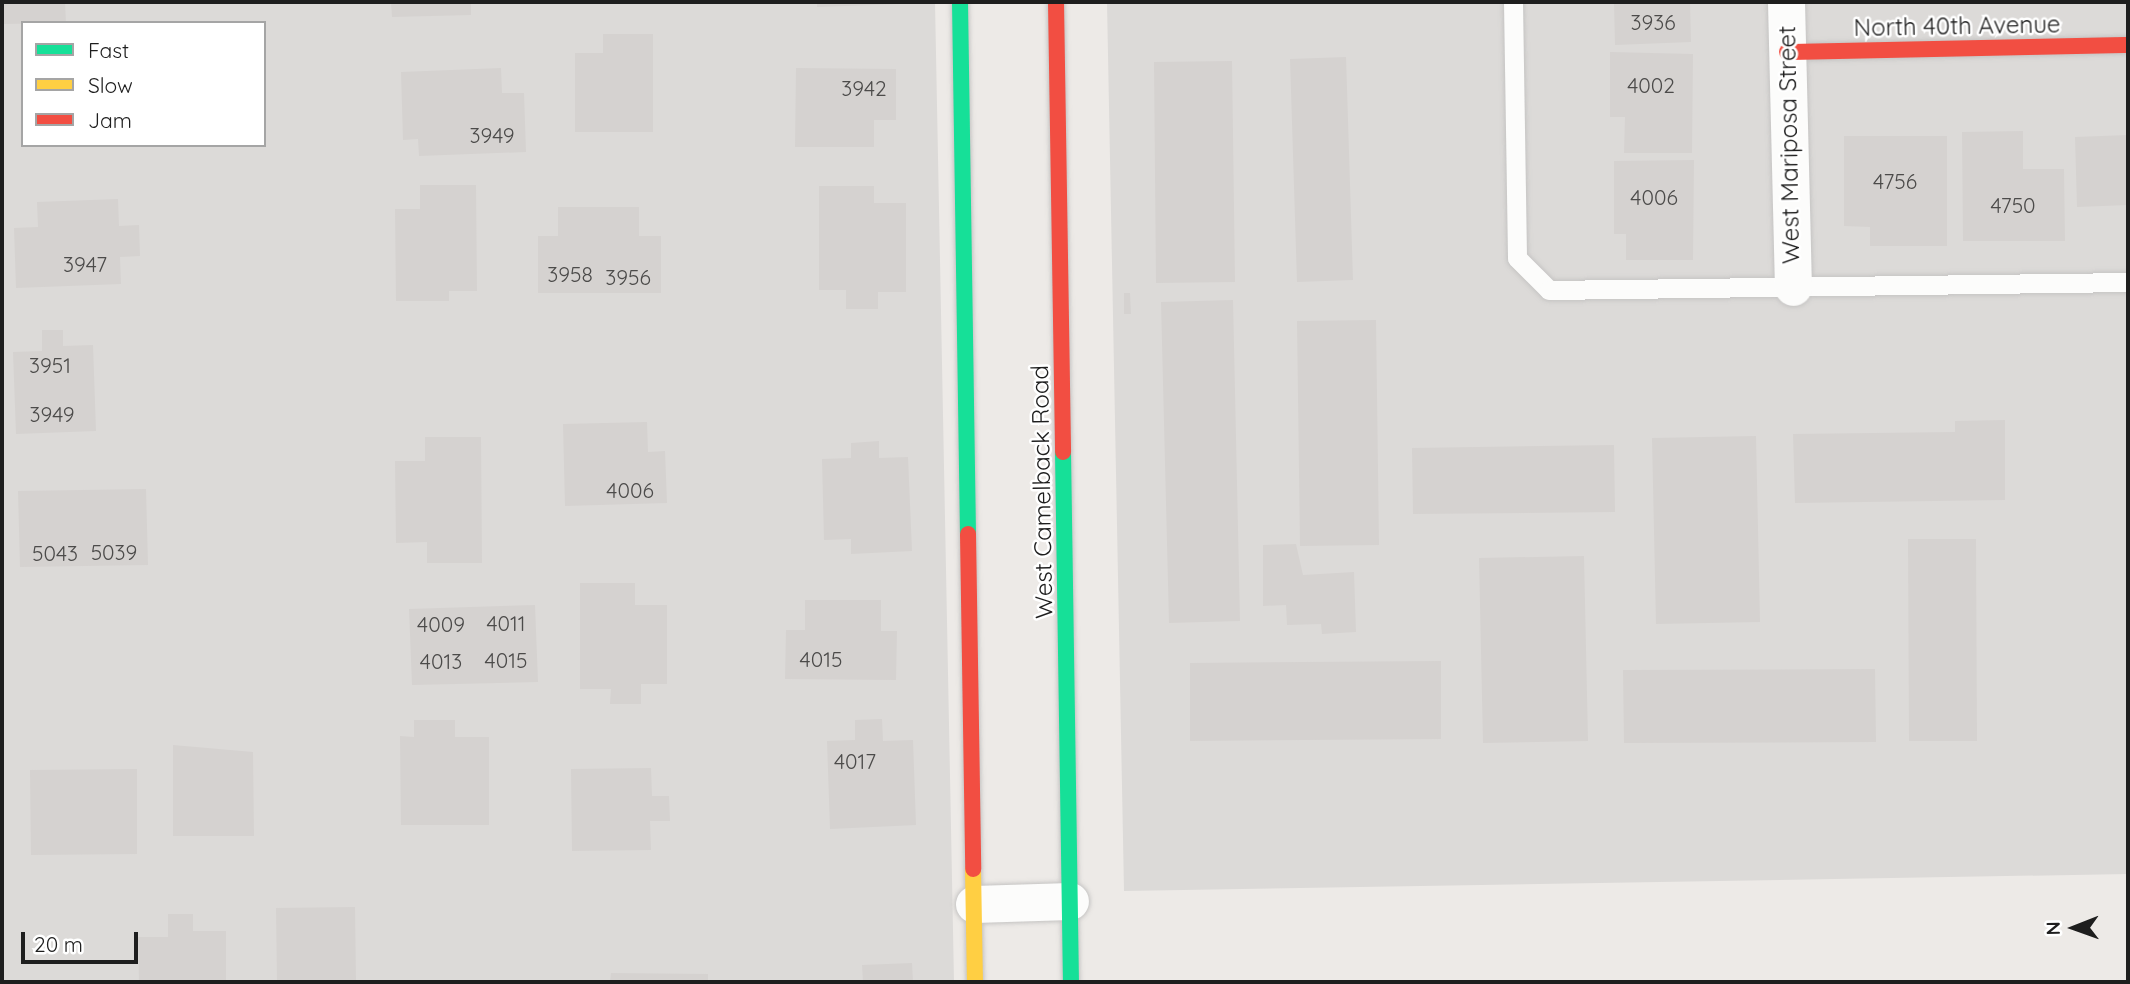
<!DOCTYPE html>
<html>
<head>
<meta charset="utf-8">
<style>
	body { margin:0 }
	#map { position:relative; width:2130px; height:984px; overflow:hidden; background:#edeae7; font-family:Quicksand,sans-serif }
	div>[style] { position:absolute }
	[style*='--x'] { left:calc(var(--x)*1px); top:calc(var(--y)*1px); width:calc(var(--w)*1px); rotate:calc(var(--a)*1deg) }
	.residential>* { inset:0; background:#dcdad8 }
	.building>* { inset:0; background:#d5d2d0 }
	.roads { filter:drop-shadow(0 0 2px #c5c4c3) drop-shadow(0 0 2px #c5c4c3) }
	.lane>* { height:19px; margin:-9.5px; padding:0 9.5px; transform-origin:9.5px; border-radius:9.5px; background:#fcfcfb }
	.street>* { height:37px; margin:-18.5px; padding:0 18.5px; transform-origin:18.5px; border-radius:18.5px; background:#fcfcfb }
	.fast>* { height:16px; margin:-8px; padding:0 8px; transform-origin:8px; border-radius:8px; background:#16e098 }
	.slow>* { height:16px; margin:-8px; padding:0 8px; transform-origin:8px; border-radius:8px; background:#ffcf43 }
	.jam>* { height:16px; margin:-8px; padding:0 8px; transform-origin:8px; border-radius:8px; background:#f24e42 }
	span { translate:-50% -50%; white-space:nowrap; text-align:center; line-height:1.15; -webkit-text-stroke:5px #fff; paint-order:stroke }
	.number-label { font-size:21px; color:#4c4b4a }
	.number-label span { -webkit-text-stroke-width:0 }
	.street-label { font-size:24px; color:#1e1e1e }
	.frame { position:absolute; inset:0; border:4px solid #1e1e1e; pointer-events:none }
	.legend { position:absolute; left:21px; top:21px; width:245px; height:126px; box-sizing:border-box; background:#fff; border:2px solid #a5a5a5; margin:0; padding:9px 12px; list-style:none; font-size:21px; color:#1e1e1e }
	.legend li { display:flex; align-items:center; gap:14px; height:35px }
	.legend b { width:35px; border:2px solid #a5a5a5 }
	.north { position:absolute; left:2039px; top:893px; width:70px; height:70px; -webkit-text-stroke:5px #fff; paint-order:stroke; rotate:269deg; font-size:19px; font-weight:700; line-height:28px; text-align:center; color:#1e1e1e }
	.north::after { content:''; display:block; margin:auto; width:24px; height:32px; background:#1e1e1e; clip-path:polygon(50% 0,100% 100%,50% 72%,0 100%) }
	.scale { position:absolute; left:21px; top:932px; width:117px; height:32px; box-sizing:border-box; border:4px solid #1e1e1e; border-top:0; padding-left:9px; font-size:21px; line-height:24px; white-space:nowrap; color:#1e1e1e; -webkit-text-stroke:5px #fff; paint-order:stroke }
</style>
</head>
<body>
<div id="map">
	<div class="residential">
		<div style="clip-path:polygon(evenodd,2px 2px,935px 2px,954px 982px,2px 982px,2px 2px,23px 23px,264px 23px,264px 145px,23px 145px,23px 23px)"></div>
		<div style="clip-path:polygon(1107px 2px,2128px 2px,2128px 874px,1124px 891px)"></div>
	</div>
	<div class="building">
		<div style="clip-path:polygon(2px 2px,65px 2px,66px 23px,2px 24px)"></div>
		<div style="clip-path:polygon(391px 2px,471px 2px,471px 15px,392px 17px)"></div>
		<div style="clip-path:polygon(817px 2px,899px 2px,900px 4px,817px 7px)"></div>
		<div style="clip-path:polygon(1614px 2px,1690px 2px,1691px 42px,1615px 45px)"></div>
		<div style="clip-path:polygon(603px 34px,653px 34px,653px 132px,575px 132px,575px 53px,603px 53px)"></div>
		<div style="clip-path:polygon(1610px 52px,1693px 54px,1692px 153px,1624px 153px,1625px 117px,1610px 117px)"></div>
		<div style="clip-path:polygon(1346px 57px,1353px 280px,1297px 282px,1290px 59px)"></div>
		<div style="clip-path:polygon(1232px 61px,1235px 282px,1156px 283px,1154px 62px)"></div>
		<div style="clip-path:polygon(501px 68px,502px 93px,524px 93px,526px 152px,419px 156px,418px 139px,403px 140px,401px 72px)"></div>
		<div style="clip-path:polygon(796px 68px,896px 69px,896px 120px,874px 120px,874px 147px,795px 147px)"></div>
		<div style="clip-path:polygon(2023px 131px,2023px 169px,2064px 169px,2065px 241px,1963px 241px,1962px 132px)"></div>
		<div style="clip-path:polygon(2128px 135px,2128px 205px,2077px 207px,2075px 137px)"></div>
		<div style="clip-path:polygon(1844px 136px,1947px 136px,1947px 246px,1870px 246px,1870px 227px,1844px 226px)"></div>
		<div style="clip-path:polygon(1694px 160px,1693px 260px,1626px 260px,1626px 234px,1614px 234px,1614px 161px)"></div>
		<div style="clip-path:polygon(420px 185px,476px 185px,477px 291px,449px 291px,449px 301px,396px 301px,395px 209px,420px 209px)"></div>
		<div style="clip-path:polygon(819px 186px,874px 186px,874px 203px,906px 203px,906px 292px,878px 292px,878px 309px,846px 309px,846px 290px,819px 290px)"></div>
		<div style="clip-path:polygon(118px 199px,119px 226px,139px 225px,140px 256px,120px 257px,121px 284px,16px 288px,14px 228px,38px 227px,37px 202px)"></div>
		<div style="clip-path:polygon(558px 207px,639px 207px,639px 236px,661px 236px,661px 293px,538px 293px,538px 236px,558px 236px)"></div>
		<div style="clip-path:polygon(1124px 293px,1130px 293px,1131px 314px,1124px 314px)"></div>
		<div style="clip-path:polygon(1233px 300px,1240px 621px,1169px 623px,1161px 302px)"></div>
		<div style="clip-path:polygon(1376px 320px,1379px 545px,1300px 546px,1297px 321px)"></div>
		<div style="clip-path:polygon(42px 330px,63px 330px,63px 346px,93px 345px,96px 431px,16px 434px,13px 352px,42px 351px)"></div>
		<div style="clip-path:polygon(2005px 420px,2005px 500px,1795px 503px,1793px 434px,1955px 432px,1955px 421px)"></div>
		<div style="clip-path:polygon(647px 422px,648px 452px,665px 451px,667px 503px,565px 506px,563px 424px)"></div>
		<div style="clip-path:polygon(1756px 436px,1760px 622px,1656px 624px,1652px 438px)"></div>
		<div style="clip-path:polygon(425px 437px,481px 437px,482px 563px,427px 563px,427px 542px,396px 543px,395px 461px,425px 461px)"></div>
		<div style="clip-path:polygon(879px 441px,879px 458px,908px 457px,912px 551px,851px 554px,851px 539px,824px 540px,822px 459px,851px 458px,851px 443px)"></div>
		<div style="clip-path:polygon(1614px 445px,1615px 512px,1413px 514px,1412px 448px)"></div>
		<div style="clip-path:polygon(146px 489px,148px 565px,20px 567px,18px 491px)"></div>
		<div style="clip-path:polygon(1908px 539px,1976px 539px,1977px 741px,1909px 741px)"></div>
		<div style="clip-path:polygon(1296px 544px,1303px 575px,1354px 572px,1356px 632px,1322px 634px,1321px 624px,1287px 625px,1286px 605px,1263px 606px,1263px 545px)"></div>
		<div style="clip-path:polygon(1584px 556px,1588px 741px,1483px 743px,1479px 558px)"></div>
		<div style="clip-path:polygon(580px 583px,635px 583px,635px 605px,667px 605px,667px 684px,641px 684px,641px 704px,610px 704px,611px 689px,580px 689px)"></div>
		<div style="clip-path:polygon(805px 600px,881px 600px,881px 631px,897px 631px,896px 680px,785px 679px,786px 630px,805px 630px)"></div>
		<div style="clip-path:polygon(535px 605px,538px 682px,412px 685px,409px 609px)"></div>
		<div style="clip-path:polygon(1441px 661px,1441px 739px,1190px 741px,1190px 663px)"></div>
		<div style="clip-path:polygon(1875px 669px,1876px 742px,1624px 743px,1623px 670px)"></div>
		<div style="clip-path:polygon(882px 719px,883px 741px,913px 740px,916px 825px,830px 829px,827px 741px,855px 740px,855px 720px)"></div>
		<div style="clip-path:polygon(414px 720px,455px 720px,455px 737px,489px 737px,489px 825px,401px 825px,400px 736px,414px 737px)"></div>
		<div style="clip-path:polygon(173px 745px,253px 752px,254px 836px,173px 836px)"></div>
		<div style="clip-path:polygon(651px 768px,652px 796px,669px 796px,670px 821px,650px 821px,651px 850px,572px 851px,571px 769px)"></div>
		<div style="clip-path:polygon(137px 769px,137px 854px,31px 855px,30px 770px)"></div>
		<div style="clip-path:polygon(355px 907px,356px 982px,277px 982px,276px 908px)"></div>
		<div style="clip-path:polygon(168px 914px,193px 914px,193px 931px,226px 931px,226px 982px,139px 982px,138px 937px,168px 937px)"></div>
		<div style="clip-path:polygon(912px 963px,913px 982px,863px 982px,862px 965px)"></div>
		<div style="clip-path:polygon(611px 973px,708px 974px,708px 982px,610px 982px)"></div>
	</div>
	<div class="roads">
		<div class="lane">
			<div style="--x:1513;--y:2;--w:256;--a:89.1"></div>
			<div style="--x:1517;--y:258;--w:45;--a:45"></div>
			<div style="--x:1549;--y:290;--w:579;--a:-0.79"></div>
		</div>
		<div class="street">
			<div style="--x:1786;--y:2;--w:285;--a:88.6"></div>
			<div style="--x:974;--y:904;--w:96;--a:-1.8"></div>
		</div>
		<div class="fast">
			<div style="--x:960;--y:2;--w:532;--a:89.14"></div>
			<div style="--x:1063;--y:452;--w:530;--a:89.14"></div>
		</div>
		<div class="slow">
			<div style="--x:973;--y:869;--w:113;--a:89"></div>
		</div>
		<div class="jam">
			<div style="--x:1056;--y:2;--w:450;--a:89.1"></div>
			<div style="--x:1787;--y:52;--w:341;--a:-1.2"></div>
			<div style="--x:968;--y:534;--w:335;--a:89.1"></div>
		</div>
	</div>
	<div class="number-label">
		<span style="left:1653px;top:22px">3936</span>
		<span style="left:1651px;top:85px">4002</span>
		<span style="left:864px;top:88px">3942</span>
		<span style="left:492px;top:135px">3949</span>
		<span style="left:1895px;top:181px">4756</span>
		<span style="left:1654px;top:197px">4006</span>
		<span style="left:2013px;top:205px">4750</span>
		<span style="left:85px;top:264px">3947</span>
		<span style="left:570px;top:274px">3958</span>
		<span style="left:628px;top:277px">3956</span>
		<span style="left:50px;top:365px">3951</span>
		<span style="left:52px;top:414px">3949</span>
		<span style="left:630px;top:490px">4006</span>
		<span style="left:114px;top:552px">5039</span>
		<span style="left:55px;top:553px">5043</span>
		<span style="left:506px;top:623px">4011</span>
		<span style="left:441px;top:624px">4009</span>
		<span style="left:821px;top:659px">4015</span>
		<span style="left:506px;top:660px">4015</span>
		<span style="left:441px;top:661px">4013</span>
		<span style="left:855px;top:761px">4017</span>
	</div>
	<div class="street-label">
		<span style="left:1957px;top:26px;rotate:-1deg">North 40th Avenue</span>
		<span style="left:1789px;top:145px;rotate:-91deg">West Mariposa Street</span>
		<span style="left:1042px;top:492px;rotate:-91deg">West Camelback Road</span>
	</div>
	<div class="frame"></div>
	<ul class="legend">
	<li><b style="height:9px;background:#16e098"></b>Fast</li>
	<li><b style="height:9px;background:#ffcf43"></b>Slow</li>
	<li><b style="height:9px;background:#f24e42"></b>Jam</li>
	</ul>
	<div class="north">N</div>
	<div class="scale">20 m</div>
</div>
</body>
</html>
